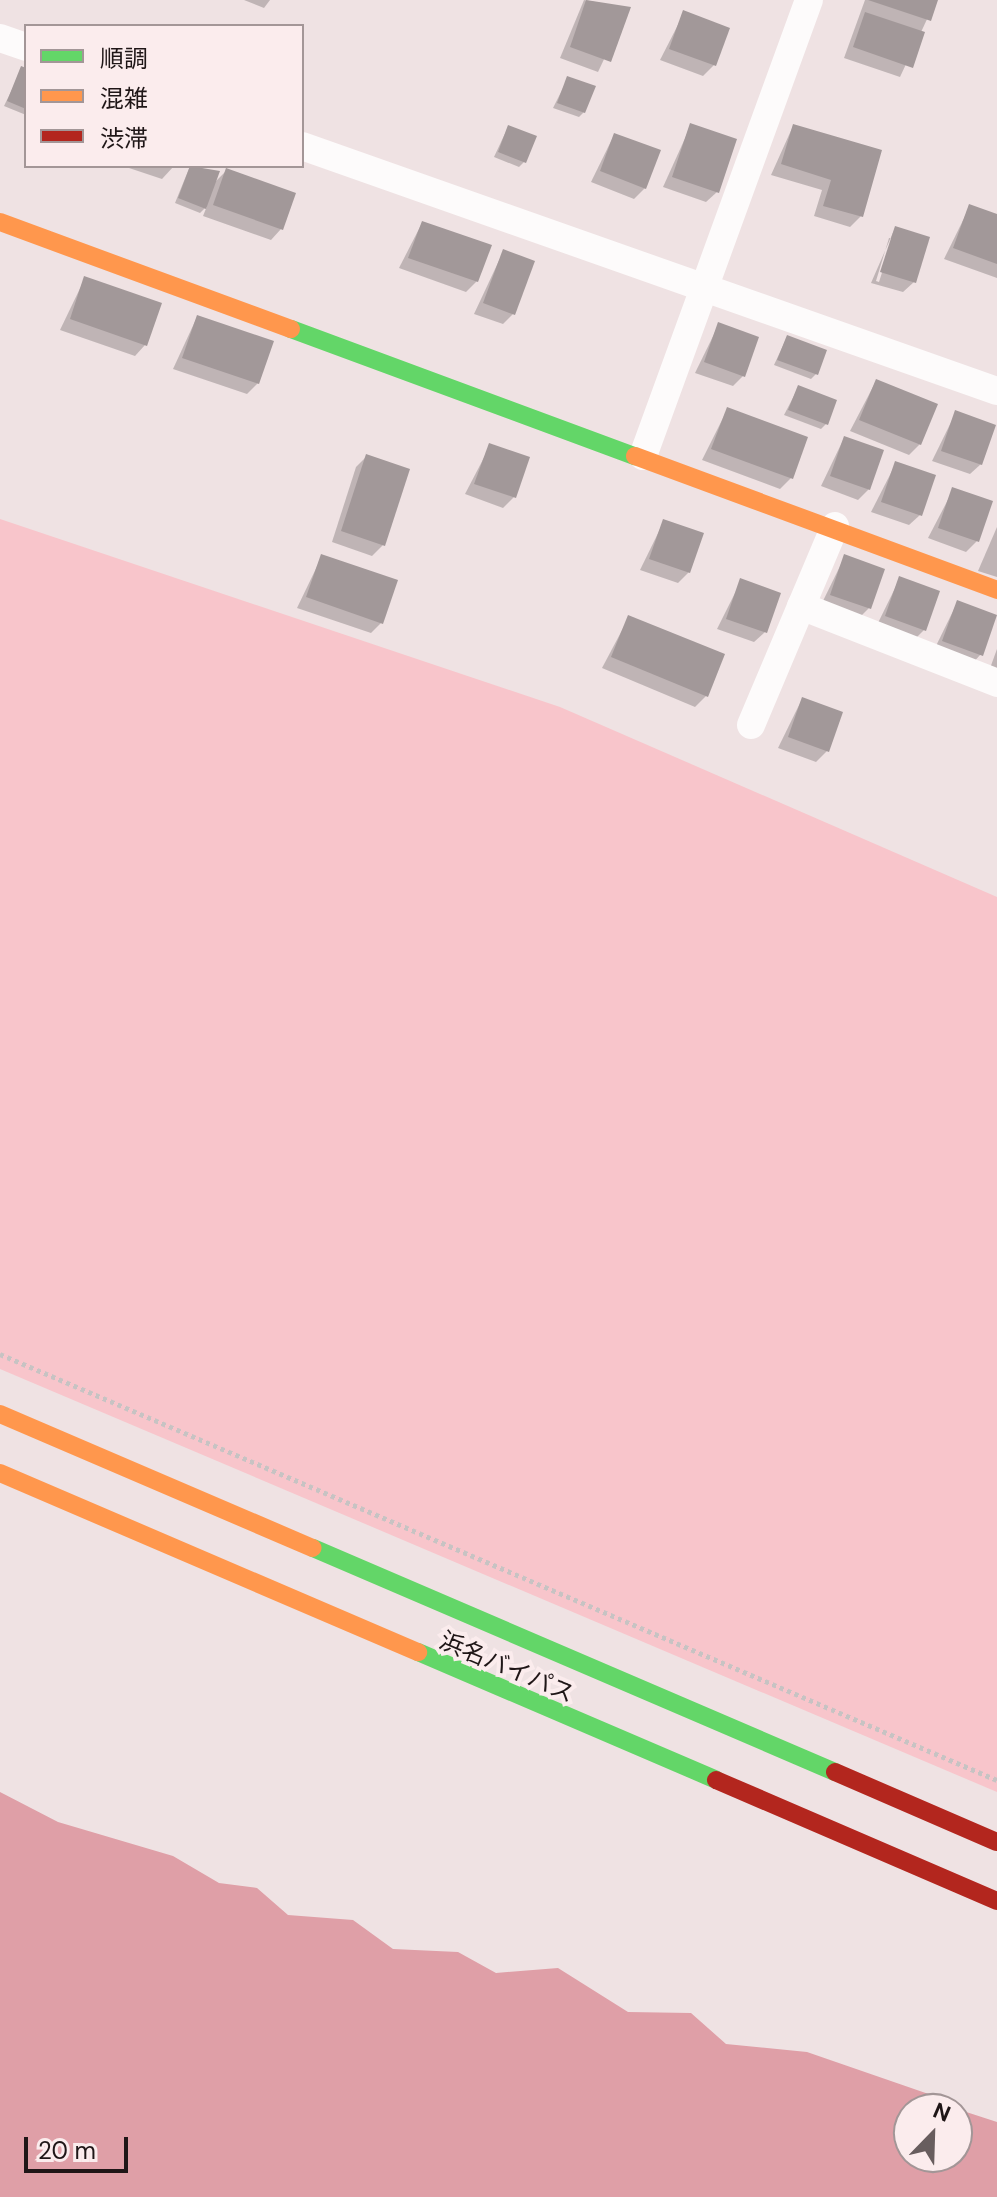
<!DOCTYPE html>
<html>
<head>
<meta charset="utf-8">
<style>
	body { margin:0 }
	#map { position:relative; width:997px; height:2197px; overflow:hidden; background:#efe2e3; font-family:"DM Sans","Noto Sans JP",sans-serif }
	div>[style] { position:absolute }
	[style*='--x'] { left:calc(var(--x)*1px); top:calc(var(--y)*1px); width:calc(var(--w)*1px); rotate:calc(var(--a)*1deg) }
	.green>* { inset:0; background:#f8c5cb }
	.water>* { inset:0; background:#df9fa7 }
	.shadow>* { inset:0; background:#0003 }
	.building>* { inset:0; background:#a29899 }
	.path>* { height:5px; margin-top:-2.5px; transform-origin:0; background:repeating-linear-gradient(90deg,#c7c3c3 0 4px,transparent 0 8px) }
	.street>* { height:28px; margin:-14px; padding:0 14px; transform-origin:14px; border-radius:14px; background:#fdfbfb }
	.fast>* { height:18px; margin:-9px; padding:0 9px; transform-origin:9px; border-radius:9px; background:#63d668 }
	.slow>* { height:18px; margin:-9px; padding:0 9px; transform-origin:9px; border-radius:9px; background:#ff974d }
	.jam>* { height:18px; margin:-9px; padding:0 9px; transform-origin:9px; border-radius:9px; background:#b3261e }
	span { translate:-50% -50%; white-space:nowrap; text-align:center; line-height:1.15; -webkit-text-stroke:8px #fbeced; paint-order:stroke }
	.street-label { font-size:24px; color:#1f1617 }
	.legend { position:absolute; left:24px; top:24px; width:280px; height:144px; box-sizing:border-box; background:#fbeced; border:2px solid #a39697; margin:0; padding:10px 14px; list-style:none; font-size:24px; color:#1f1617 }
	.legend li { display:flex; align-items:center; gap:16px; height:40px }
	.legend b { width:40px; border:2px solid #a39697 }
	.north { position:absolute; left:893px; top:2093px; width:80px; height:80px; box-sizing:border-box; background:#fbeced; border:2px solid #a39697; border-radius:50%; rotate:23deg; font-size:22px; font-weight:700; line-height:32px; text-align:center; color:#1f1617 }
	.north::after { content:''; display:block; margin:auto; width:28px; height:36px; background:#685d5e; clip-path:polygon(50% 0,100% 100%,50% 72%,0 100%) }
	.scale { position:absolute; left:24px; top:2137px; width:104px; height:36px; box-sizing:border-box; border:4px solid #1f1617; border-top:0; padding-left:10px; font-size:24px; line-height:28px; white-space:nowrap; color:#1f1617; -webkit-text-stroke:6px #fbeced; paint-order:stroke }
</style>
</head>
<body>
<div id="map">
	<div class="green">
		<div style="clip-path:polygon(0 519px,560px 707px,997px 897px,997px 1792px,0 1369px)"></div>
	</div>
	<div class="water">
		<div style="clip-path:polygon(0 1792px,58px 1822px,173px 1856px,219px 1883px,257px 1888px,288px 1915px,353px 1920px,393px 1949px,458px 1952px,496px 1973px,558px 1968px,628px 2012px,691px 2013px,726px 2044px,807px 2052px,943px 2099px,957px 2109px,909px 2109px,909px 2157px,957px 2157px,957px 2109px,997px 2122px,997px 2197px,0 2197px)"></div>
	</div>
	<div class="shadow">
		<div style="clip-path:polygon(244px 0,270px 0,264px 8px)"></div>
		<div style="clip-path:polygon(584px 0,628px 8px,598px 72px,560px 58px)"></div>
		<div style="clip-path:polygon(865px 0,936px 0,900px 77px,844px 58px)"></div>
		<div style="clip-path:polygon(684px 13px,714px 65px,703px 76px,660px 60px)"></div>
		<div style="clip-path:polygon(22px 69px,26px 70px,26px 115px,4px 106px)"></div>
		<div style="clip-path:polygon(568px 78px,584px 112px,579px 117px,553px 108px)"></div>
		<div style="clip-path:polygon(691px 125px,717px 192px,706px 202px,663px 187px)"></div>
		<div style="clip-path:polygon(793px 126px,861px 216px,850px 227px,814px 216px,822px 190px,771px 175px)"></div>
		<div style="clip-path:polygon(508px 127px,524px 162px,519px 167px,494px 157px)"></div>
		<div style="clip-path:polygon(614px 135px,645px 188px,634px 199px,591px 182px)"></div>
		<div style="clip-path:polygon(123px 166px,174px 166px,162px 179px)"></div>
		<div style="clip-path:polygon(190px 166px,218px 172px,214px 183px,226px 171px,281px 229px,271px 240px,203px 216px,207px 206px,200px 213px,175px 203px)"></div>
		<div style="clip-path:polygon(970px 206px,997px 216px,997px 278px,944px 259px)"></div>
		<div style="clip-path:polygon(422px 223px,477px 281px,466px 292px,399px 268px)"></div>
		<div style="clip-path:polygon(evenodd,895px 228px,914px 282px,903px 292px,871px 283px,895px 228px,889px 238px,893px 238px,879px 282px,876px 281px,889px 238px)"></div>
		<div style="clip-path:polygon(503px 252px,513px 314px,503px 324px,474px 314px)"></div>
		<div style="clip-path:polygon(85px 278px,145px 345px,135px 356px,60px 330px)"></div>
		<div style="clip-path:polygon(197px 317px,258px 383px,247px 394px,173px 369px)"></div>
		<div style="clip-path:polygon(719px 324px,743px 376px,733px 386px,695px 373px)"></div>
		<div style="clip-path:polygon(787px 337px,816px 374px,811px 379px,774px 365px)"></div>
		<div style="clip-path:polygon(876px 381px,920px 444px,909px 455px,850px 431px)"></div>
		<div style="clip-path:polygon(798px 388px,826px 424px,821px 429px,784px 415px)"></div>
		<div style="clip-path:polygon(727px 410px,791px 478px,780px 489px,702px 460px)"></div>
		<div style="clip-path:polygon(956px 412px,981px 464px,970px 474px,932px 461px)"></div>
		<div style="clip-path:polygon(844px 438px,869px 489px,858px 500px,821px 486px)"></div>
		<div style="clip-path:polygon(490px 446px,514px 497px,503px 508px,465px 494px)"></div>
		<div style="clip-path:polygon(367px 456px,383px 545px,372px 556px,332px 542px,356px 467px)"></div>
		<div style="clip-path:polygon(896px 463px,920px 515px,909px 525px,871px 512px)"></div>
		<div style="clip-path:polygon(953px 490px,977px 541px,966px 552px,928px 538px)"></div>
		<div style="clip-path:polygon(664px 521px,689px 572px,678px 583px,640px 570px)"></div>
		<div style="clip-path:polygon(997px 527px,997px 577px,978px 571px)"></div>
		<div style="clip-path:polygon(322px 556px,382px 622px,371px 633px,297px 608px)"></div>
		<div style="clip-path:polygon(845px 556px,869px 608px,859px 618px,821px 605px)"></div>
		<div style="clip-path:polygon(900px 578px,924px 630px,913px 641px,876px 627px)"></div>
		<div style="clip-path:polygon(741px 581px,765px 632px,754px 642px,717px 629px)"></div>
		<div style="clip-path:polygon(957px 603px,981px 654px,971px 665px,933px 652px)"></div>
		<div style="clip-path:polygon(629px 617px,706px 696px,695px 707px,602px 668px)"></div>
		<div style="clip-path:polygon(997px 649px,997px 674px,989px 671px)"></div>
		<div style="clip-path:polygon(802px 699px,827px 751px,816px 762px,778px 748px)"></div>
	</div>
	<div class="building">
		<div style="clip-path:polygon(586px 0,631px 7px,611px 62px,570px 47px)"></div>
		<div style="clip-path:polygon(868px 0,938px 0,931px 21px)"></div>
		<div style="clip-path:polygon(683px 10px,730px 28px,716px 66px,669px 49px)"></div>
		<div style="clip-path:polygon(865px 12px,925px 32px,913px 68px,853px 47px)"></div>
		<div style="clip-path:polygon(21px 66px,26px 68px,26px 109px,7px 101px)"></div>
		<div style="clip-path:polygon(567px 76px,596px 86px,585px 113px,557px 103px)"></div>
		<div style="clip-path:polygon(690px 123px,737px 139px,719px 193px,672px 177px)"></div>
		<div style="clip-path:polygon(793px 124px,882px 150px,863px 217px,823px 206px,831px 180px,781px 164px)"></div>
		<div style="clip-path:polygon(508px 125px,537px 136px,526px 163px,498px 152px)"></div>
		<div style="clip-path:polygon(614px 133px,661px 150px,646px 189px,600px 171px)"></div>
		<div style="clip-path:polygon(190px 166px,220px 171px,206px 209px,178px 198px)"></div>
		<div style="clip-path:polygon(226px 168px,296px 193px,283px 230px,213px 205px)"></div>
		<div style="clip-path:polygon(969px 204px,997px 214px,997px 264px,953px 248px)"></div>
		<div style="clip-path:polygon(422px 221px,492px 245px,478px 282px,408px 258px)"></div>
		<div style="clip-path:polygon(895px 226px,930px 237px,916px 283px,880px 272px)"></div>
		<div style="clip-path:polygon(503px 249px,535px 261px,515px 315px,483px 303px)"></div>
		<div style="clip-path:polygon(84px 276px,162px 303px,147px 346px,70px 319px)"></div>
		<div style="clip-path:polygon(197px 315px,274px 341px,259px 384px,182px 358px)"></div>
		<div style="clip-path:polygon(718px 322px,759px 337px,745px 377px,704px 362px)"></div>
		<div style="clip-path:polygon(787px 335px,827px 350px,818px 375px,777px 360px)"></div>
		<div style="clip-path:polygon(876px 379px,938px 404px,921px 445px,859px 420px)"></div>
		<div style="clip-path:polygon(798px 385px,837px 400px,828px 425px,788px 410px)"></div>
		<div style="clip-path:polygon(727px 407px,808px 437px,793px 479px,711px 449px)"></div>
		<div style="clip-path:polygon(955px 410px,996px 425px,982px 465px,941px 451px)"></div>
		<div style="clip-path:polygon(844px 436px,884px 450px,870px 490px,830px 476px)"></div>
		<div style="clip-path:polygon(489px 443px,530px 457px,516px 498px,474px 484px)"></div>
		<div style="clip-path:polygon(366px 454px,410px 469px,385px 546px,341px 531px)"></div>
		<div style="clip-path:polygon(895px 461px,936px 475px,922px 516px,881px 502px)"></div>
		<div style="clip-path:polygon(952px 487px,993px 501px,979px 542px,938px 528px)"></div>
		<div style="clip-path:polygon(663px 519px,704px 533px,690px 573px,649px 559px)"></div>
		<div style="clip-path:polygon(321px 554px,398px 580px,383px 624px,306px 597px)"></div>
		<div style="clip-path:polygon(844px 554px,885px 569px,871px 609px,830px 595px)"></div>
		<div style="clip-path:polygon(899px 576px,940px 591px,926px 631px,885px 616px)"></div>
		<div style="clip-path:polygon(740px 578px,781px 593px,767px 633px,726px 619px)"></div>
		<div style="clip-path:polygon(957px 600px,997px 615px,983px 656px,942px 641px)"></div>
		<div style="clip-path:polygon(628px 615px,725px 654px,708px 697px,611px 657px)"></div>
		<div style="clip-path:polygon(802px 697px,843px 712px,829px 752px,788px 737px)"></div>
	</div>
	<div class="path">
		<div style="--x:0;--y:1354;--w:1084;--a:23.14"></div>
	</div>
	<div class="street">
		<div style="--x:0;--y:38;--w:28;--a:19"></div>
		<div style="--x:302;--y:146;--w:737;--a:19.42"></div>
		<div style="--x:643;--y:456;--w:485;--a:-70"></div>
		<div style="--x:801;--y:606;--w:211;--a:21.4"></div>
		<div style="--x:751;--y:725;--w:216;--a:-67.1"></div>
	</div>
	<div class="fast">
		<div style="--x:291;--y:329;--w:367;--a:20.3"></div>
		<div style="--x:313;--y:1548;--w:568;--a:23.23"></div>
		<div style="--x:418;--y:1652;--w:324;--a:23.2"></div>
	</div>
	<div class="slow">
		<div style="--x:0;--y:222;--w:310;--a:20.2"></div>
		<div style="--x:635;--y:456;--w:386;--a:20.3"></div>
		<div style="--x:0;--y:1414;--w:340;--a:23.2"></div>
		<div style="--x:0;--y:1473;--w:455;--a:23.2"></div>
	</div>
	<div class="jam">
		<div style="--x:835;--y:1772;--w:176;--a:23.4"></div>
		<div style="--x:716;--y:1780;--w:306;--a:23.3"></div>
	</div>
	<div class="street-label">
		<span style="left:507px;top:1667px;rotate:23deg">浜名バイパス</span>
	</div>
	<ul class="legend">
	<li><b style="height:10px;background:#63d668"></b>順調</li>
	<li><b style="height:10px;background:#ff974d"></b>混雑</li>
	<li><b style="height:10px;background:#b3261e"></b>渋滞</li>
	</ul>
	<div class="north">N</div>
	<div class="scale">20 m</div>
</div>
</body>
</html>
